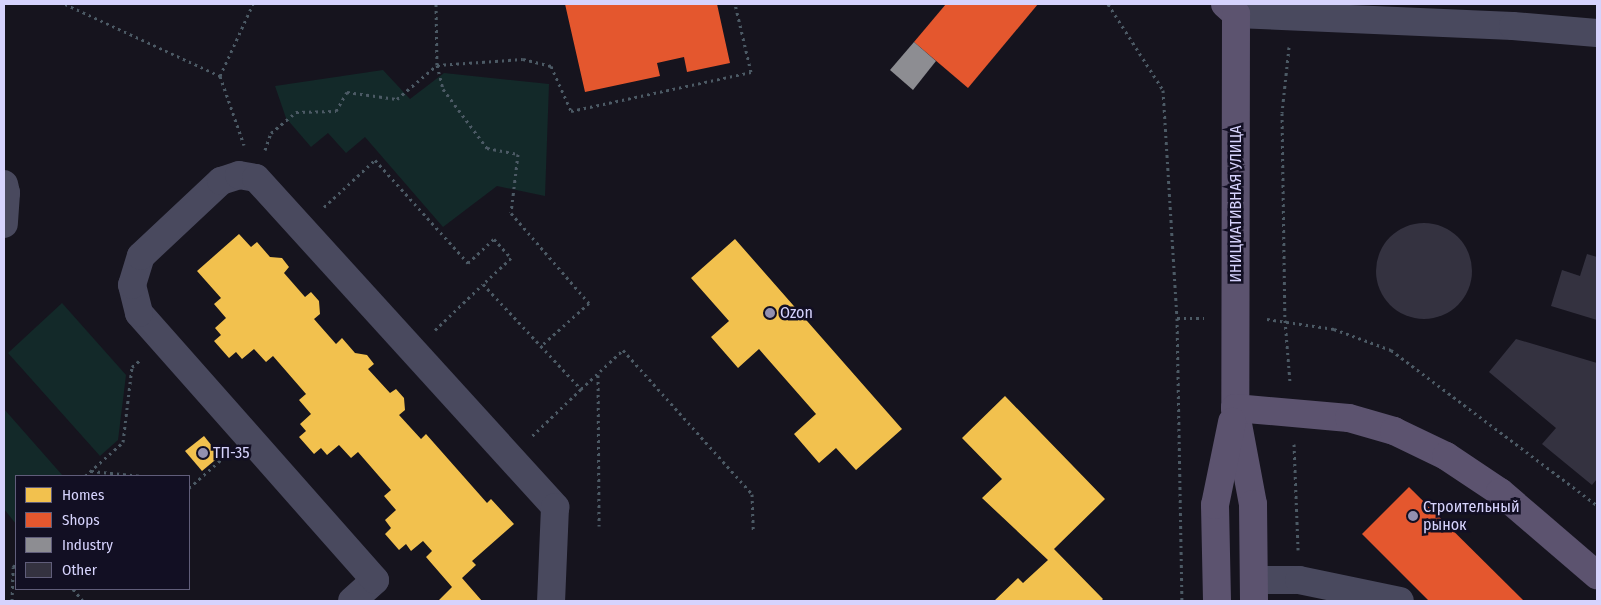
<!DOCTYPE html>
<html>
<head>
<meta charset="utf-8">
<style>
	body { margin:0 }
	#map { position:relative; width:1601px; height:605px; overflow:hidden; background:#16141e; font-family:"Fira Sans Condensed",sans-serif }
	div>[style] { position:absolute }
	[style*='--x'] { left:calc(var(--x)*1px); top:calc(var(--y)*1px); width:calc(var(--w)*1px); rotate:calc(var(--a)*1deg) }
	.green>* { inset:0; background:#132929 }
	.homes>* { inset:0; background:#f2c14e }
	.shops>* { inset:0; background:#e4572e }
	.industry>* { inset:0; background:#8d8d92 }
	.building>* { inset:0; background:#343240 }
	.round { border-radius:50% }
	.path>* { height:3px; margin-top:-1.5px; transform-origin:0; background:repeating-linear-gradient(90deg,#4c5a65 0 2.5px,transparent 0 6.5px) }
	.minor>* { height:28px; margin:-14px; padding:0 14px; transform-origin:14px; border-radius:14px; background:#49495e }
	.major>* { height:28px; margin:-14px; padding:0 14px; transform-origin:14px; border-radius:14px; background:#5c536f }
	.dots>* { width:14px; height:14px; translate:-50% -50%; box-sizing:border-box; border:2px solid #120f23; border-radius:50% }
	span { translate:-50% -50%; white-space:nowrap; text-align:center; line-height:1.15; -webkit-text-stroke:5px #120f23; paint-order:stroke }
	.street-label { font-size:16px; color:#d6d3fd }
	.poi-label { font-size:16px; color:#d6d3fd }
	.left { translate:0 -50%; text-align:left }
	.frame { position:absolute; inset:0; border:5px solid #d6d3fd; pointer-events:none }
	.legend { position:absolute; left:15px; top:475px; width:175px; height:115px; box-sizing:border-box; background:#120f23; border:1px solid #605d7a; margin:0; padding:6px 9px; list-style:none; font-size:15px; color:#d6d3fd }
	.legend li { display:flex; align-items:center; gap:10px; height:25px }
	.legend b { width:25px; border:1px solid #605d7a }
</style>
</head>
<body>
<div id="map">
	<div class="green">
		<div style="clip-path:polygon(383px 70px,410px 99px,444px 73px,549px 84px,545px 196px,497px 186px,443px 227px,365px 137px,346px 153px,328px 133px,311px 147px,286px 118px,275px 86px)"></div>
		<div style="clip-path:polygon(62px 303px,126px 375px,118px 440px,100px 456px,8px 353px)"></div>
		<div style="clip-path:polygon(4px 409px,63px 476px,16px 476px,16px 524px,4px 509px)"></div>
	</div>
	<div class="homes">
		<div style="clip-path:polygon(239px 234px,251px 247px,257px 242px,270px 257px,282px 258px,289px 267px,284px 273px,305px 297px,311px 292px,319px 301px,320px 314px,314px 319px,336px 344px,342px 338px,355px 353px,367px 355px,374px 364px,368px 369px,390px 393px,396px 389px,404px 398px,405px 410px,399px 415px,421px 439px,426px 434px,487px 503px,491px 499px,514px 524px,472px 561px,476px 565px,462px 578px,482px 601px,438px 601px,452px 587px,426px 557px,432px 551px,423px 541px,411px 551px,406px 544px,399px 550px,385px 534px,391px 528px,385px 520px,396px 510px,384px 496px,391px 490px,358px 452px,351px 458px,339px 445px,327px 455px,321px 448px,314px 454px,299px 437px,306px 431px,300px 424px,311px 414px,299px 400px,306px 394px,273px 356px,266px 362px,254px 349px,242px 359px,236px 352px,229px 358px,214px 341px,221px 335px,215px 328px,226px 318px,214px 304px,221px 298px,197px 271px)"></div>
		<div style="clip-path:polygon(735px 239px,902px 429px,856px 470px,836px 448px,819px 463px,794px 434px,816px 414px,759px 349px,738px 368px,711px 337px,729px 321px,691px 278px)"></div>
		<div style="clip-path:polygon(1005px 396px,1105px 499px,1054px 549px,1103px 599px,1101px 601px,994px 601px,1018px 578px,1023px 583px,1048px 560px,982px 498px,1002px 479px,962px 438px)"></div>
		<div style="clip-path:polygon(204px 436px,220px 456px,202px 471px,185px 451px)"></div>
	</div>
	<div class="shops">
		<div style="clip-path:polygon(565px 4px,717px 4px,730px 63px,687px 72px,684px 57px,657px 63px,660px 76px,585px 92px)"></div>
		<div style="clip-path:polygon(946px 4px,1038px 4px,968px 88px,914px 42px)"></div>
		<div style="clip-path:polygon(1409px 487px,1524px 601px,1429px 601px,1362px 534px)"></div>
	</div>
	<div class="industry">
		<div style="clip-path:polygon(914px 42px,936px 61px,913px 90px,890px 70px)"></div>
	</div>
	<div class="building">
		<div class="round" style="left:1376px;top:223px;width:96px;height:96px"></div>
		<div style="clip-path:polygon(1587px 254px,1597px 257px,1597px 320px,1551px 306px,1562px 270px,1580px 276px)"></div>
		<div style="clip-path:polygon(1516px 339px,1597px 363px,1597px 479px,1592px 485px,1542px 444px,1556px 428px,1489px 372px)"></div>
	</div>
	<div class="path">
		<div style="--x:65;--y:4;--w:171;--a:24.9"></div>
		<div style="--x:220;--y:76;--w:73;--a:70.8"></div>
		<div style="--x:436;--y:4;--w:61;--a:89.1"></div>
		<div style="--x:437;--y:65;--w:25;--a:76"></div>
		<div style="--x:443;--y:89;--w:74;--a:53.3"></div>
		<div style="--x:487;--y:148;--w:32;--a:11"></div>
		<div style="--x:518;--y:154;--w:59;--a:96.8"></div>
		<div style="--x:511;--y:213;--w:119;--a:49.1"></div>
		<div style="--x:589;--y:303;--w:64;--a:138.1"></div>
		<div style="--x:1108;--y:4;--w:102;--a:57.4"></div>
		<div style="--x:1163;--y:90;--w:228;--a:86.5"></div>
		<div style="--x:1177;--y:318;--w:283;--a:89"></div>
		<div style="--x:1289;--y:47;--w:66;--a:96.1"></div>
		<div style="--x:1282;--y:113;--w:207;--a:89.2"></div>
		<div style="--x:1285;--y:320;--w:62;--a:85.4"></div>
		<div style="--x:220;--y:76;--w:79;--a:-65.4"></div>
		<div style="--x:265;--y:150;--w:18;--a:-71"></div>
		<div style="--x:271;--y:133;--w:33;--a:-40"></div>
		<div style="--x:296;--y:112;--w:40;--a:-1.4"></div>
		<div style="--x:336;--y:111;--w:22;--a:-60"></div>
		<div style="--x:347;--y:92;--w:50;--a:8"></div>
		<div style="--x:397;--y:99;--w:52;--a:-40.4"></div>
		<div style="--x:437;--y:65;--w:86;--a:-4"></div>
		<div style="--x:523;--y:59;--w:29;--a:14"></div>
		<div style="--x:551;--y:66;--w:49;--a:66"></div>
		<div style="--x:571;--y:111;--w:184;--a:-12.2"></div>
		<div style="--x:751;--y:72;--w:70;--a:-103.2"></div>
		<div style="--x:324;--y:207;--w:69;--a:-42.7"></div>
		<div style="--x:375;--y:160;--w:139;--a:47.9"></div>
		<div style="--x:468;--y:263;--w:35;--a:-43"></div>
		<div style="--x:494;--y:239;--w:25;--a:48"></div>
		<div style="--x:511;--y:258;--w:38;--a:137"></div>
		<div style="--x:483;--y:284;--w:144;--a:47"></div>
		<div style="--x:581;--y:389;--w:68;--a:136.2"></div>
		<div style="--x:1177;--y:318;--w:27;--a:0"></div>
		<div style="--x:1267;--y:319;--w:68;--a:8.5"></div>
		<div style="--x:1334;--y:329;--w:61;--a:20.2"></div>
		<div style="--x:1391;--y:350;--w:258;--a:37"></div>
		<div style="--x:435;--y:330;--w:66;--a:-43.8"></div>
		<div style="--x:598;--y:375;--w:151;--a:89.6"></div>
		<div style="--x:581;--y:389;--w:57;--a:-42.9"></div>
		<div style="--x:623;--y:350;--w:193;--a:48.1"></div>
		<div style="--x:752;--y:494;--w:36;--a:88"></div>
		<div style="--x:1294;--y:444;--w:106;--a:87.8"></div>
		<div style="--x:91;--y:471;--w:51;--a:5.6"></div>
		<div style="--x:85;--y:476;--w:51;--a:-41.8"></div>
		<div style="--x:123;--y:442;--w:76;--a:-83.2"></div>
		<div style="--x:132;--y:367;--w:11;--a:-41"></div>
		<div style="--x:189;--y:488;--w:47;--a:-41.5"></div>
		<div style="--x:73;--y:589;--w:16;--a:50"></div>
		<div style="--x:12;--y:601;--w:34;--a:-88"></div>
		<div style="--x:13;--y:567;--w:4;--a:-45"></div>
	</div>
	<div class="minor">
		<div style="--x:1237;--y:4;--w:10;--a:96"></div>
		<div style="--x:1236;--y:14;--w:277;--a:2.5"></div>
		<div style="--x:1513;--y:26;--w:84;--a:4.8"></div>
		<div style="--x:4;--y:184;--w:9;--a:77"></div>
		<div style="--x:6;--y:193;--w:31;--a:94"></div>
		<div style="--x:1254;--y:580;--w:45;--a:0"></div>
		<div style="--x:1299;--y:580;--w:103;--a:11.7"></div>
		<div style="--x:352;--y:601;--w:31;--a:-42"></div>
		<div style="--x:375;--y:580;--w:356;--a:-131.5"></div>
		<div style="--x:139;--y:313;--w:29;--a:-104"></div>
		<div style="--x:132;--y:285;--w:30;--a:-73"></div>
		<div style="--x:141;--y:256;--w:110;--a:-43.2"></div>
		<div style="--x:221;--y:181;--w:19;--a:-18"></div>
		<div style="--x:239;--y:175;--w:17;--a:10"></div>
		<div style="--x:256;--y:178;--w:445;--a:47.7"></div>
		<div style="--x:555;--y:507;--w:94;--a:92.4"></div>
	</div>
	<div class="major">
		<div style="--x:1225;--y:4;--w:15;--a:42"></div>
		<div style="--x:1236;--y:14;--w:394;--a:90.1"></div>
		<div style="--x:1235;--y:408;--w:98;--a:79.4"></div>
		<div style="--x:1253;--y:504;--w:97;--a:89.4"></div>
		<div style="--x:1235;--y:408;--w:114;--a:5"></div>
		<div style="--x:1349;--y:418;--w:47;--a:16.1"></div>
		<div style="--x:1394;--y:431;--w:58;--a:25.7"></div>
		<div style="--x:1446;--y:456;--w:65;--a:33.7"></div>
		<div style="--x:1500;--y:492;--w:128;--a:40.6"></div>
		<div style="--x:1217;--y:601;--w:96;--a:-91.2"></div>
		<div style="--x:1215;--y:505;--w:85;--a:-78.4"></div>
	</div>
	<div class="dots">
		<div style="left:770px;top:313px;background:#9390af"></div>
		<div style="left:203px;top:453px;background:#9390af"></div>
		<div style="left:1413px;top:516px;background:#9390af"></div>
	</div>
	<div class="street-label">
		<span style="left:1236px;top:204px;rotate:-90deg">ИНИЦИАТИВНАЯ УЛИЦА</span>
	</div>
	<div class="poi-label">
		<span class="left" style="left:780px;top:313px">Ozon</span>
		<span class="left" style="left:213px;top:453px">ТП-35</span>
		<span class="left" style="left:1423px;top:516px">Строительный<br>рынок</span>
	</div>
	<div class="frame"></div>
	<ul class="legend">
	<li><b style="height:14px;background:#f2c14e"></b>Homes</li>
	<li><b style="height:14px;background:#e4572e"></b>Shops</li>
	<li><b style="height:14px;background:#8d8d92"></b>Industry</li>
	<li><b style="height:14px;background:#343240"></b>Other</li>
	</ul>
</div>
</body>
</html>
